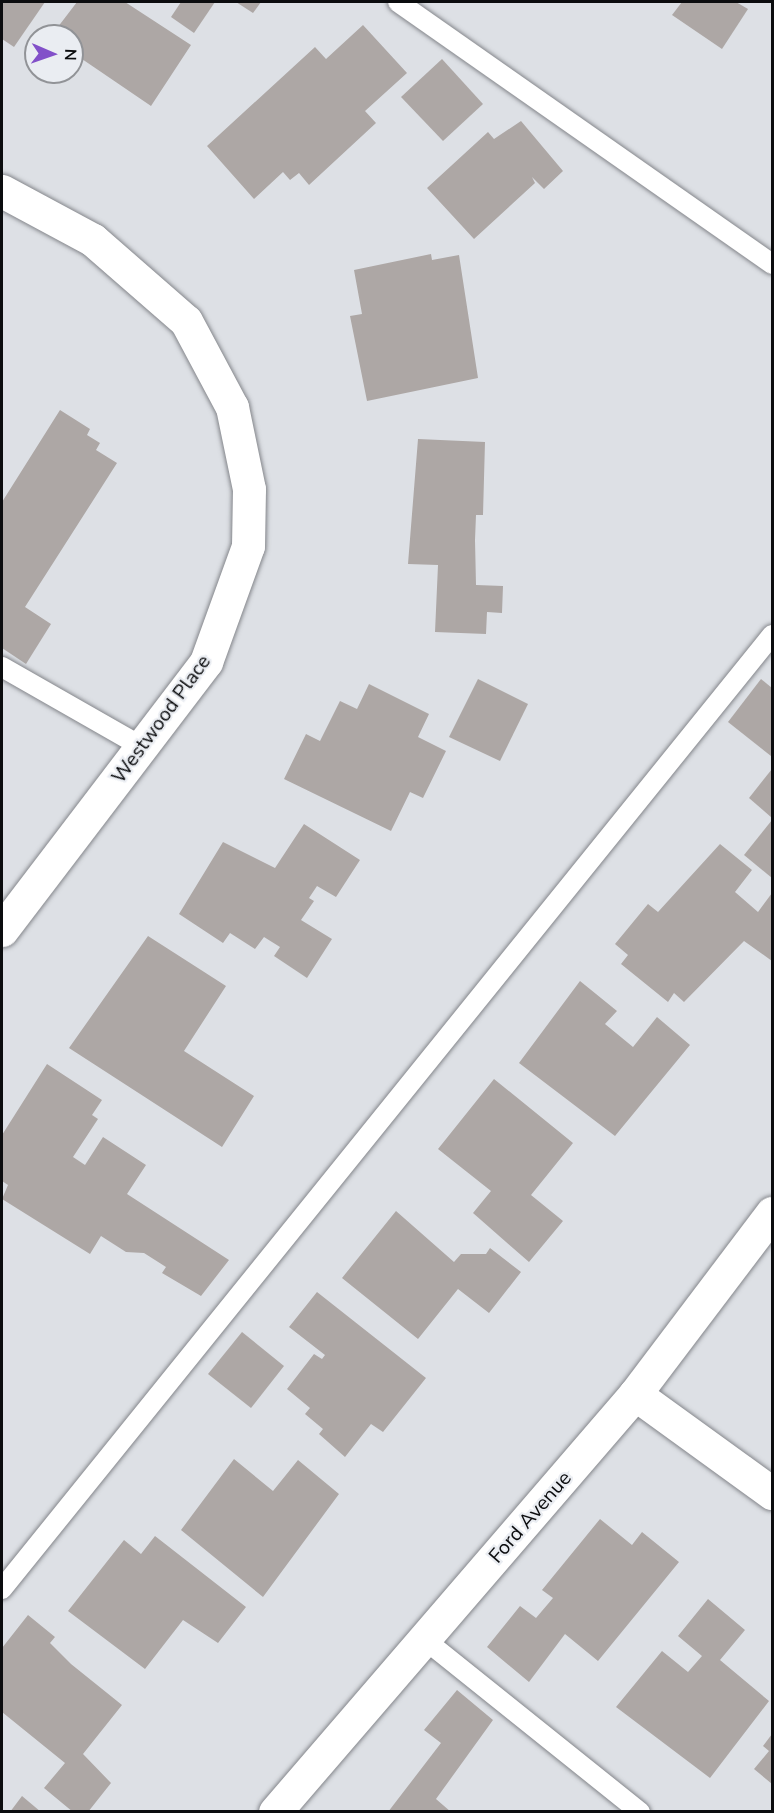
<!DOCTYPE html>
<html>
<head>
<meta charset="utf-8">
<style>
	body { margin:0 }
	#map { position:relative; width:774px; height:1813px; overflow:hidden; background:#dde0e5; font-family:"Nunito Sans",sans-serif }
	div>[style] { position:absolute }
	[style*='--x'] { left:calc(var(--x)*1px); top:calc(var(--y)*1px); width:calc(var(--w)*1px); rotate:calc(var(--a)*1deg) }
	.building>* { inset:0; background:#ada7a5 }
	.roads { filter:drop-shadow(0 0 2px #84868b) drop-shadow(0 0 2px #84868b) }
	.lane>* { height:20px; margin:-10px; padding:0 10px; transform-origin:10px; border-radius:10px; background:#fff }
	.street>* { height:33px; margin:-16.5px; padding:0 16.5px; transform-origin:16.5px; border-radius:16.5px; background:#fff }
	span { translate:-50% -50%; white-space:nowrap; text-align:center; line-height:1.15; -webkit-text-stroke:4.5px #eaedf2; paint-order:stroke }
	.street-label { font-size:20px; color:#0b0c0e }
	.frame { position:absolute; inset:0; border:3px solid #0b0c0e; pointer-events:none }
	.north { position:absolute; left:24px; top:24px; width:60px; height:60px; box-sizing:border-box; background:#eaedf2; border:2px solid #919397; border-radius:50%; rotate:92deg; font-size:16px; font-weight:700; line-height:24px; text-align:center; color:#0b0c0e }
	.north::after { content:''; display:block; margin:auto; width:21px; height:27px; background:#8250c9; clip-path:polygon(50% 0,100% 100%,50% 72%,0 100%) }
</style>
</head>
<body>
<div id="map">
	<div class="building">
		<div style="clip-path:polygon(2px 2px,45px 2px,14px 47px,2px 39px)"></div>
		<div style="clip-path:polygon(77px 2px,125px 2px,191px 45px,151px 106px,82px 59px,70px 78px,61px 72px,72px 72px,72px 36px,51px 36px)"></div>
		<div style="clip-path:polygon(181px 2px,215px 2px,194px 33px,171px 17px)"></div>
		<div style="clip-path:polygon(236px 2px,261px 2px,253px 13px)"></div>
		<div style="clip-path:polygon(682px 2px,736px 2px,748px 9px,722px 49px,672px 15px)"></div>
		<div style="clip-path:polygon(363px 25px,407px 73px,365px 111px,376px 123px,309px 185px,299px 173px,290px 180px,283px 172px,254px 199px,207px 146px,315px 47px,326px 59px)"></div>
		<div style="clip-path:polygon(442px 59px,483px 104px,443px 141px,401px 97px)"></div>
		<div style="clip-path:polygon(521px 121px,563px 171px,544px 189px,532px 177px,535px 183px,474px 239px,427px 188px,488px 132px,494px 139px)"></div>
		<div style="clip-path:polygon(431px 254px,432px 260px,459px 255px,478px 378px,367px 401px,350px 316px,362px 314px,354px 270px)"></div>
		<div style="clip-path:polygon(60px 410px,90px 429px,87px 435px,100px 443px,96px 450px,117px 463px,25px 607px,51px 624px,26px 664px,2px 648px,2px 502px)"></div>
		<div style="clip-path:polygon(418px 439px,485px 442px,483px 515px,476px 515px,475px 540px,476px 585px,503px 586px,502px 613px,487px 612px,486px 634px,435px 632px,438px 565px,408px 564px)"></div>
		<div style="clip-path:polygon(478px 679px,528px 704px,500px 761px,449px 737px)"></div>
		<div style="clip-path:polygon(761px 679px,772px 688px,771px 756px,728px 722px)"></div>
		<div style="clip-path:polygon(369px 684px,429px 714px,418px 737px,446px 751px,423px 798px,410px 792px,391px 831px,284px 779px,306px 734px,320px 741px,340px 701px,357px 709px)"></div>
		<div style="clip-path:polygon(772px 769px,772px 818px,749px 798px)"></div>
		<div style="clip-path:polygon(772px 820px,772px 878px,744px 855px)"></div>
		<div style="clip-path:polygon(304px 824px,360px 860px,336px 897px,317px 886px,309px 898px,314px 901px,301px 920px,332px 939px,307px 978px,274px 956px,280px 947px,264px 937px,255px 949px,230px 933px,223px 943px,179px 914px,223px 842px,275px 868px)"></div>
		<div style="clip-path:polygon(720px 844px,752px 870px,735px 892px,758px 912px,772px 893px,772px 961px,744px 941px,684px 1002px,674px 993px,668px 1002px,621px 964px,628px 955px,615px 944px,648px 904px,658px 912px)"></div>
		<div style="clip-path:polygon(148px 936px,226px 986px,184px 1051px,254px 1096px,222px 1147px,69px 1048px)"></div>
		<div style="clip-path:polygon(580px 981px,617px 1011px,605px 1024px,633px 1047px,657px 1017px,690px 1045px,615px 1136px,519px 1063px)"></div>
		<div style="clip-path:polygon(47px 1064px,102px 1100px,92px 1115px,98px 1119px,73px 1157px,85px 1165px,103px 1137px,146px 1165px,127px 1194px,229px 1260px,201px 1296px,162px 1273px,166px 1267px,144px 1253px,126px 1252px,101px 1236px,90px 1254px,2px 1199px,8px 1185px,2px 1181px,2px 1135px)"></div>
		<div style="clip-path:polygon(494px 1079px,573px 1143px,531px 1195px,563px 1221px,529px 1262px,473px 1213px,491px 1191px,438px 1149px)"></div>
		<div style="clip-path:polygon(396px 1211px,454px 1262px,461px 1254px,486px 1254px,490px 1248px,521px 1272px,489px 1313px,458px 1289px,418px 1339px,342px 1278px)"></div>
		<div style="clip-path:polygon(317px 1292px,426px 1378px,383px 1432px,371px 1424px,345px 1457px,319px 1434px,323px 1429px,305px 1414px,310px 1408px,287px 1389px,314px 1354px,322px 1359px,325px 1355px,289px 1327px)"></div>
		<div style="clip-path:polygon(242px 1332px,284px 1366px,251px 1408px,208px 1374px)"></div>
		<div style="clip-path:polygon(234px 1459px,273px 1491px,298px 1460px,339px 1494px,263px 1597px,181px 1530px)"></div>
		<div style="clip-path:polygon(600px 1519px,632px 1545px,642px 1532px,679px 1562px,598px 1661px,565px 1634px,529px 1682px,487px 1647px,520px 1606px,536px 1618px,553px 1598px,542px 1590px)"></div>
		<div style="clip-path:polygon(155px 1536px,246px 1607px,218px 1643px,183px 1620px,145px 1669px,68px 1611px,124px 1540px,141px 1554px)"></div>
		<div style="clip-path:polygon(708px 1599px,745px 1630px,720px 1660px,769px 1701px,710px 1778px,616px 1707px,662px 1651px,688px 1672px,702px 1656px,678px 1636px)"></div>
		<div style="clip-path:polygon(28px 1615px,55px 1637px,50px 1643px,71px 1664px,122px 1705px,83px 1754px,111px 1783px,88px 1812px,73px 1812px,44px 1788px,65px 1763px,2px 1712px,2px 1648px)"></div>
		<div style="clip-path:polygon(457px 1690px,493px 1720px,436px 1799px,451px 1812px,388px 1812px,441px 1743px,424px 1730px)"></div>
		<div style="clip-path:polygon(772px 1734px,772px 1784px,754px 1769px,769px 1751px,763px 1746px)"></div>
		<div style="clip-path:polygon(22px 1796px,41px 1812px,10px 1812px)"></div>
	</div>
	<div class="roads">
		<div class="lane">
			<div style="--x:398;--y:2;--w:457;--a:35"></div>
			<div style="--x:2;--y:667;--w:161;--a:29.7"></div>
			<div style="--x:2;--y:1589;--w:1226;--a:-51.09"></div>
			<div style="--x:424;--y:1639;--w:277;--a:38.7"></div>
		</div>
		<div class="street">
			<div style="--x:2;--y:191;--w:103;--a:28.3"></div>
			<div style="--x:93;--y:240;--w:123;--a:41.1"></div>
			<div style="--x:186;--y:321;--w:98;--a:61.9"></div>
			<div style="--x:232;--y:407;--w:84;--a:78.3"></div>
			<div style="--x:249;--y:489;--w:57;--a:91"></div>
			<div style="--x:248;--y:546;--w:123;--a:109.9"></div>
			<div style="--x:206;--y:662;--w:337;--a:127.3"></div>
			<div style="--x:635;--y:1394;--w:169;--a:35.9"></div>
			<div style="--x:275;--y:1812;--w:552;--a:-49.26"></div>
			<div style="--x:635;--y:1394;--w:227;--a:-52.9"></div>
		</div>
	</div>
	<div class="street-label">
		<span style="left:161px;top:719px;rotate:-54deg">Westwood Place</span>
		<span style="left:530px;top:1517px;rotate:-49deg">Ford Avenue</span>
	</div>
	<div class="frame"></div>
	<div class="north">N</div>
</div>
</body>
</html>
